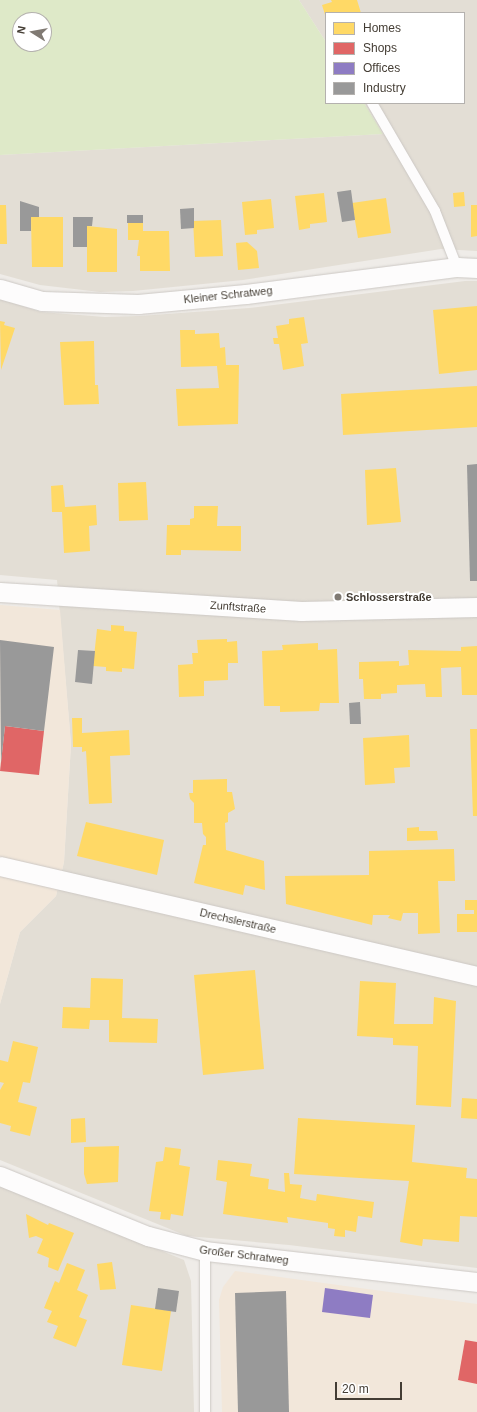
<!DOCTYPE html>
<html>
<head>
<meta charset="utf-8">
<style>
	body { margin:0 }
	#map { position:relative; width:477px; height:1412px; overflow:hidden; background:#efece8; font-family:Helvetica,sans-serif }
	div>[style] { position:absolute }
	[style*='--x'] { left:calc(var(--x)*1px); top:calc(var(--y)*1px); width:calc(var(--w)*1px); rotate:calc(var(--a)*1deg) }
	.residential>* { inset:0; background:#e3ded5 }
	.commercial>* { inset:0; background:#f2e7da }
	.green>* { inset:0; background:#dee9c8 }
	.homes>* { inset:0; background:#ffd966 }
	.shops>* { inset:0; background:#e06666 }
	.offices>* { inset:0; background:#8e7cc3 }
	.industry>* { inset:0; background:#999 }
	.roads { filter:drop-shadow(0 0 1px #ccc8c4) drop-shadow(0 0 1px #ccc8c4) }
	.lane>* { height:10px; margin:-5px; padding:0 5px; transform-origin:5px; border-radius:5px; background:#fdfcfc }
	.street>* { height:19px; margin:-9.5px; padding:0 9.5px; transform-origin:9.5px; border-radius:9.5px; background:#fdfcfc }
	.dots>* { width:11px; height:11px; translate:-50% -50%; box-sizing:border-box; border:2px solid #fff; border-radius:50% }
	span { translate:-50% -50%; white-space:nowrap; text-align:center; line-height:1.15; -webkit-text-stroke:4px #fff; paint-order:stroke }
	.street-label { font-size:11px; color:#443d34 }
	.poi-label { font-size:11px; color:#443d34; font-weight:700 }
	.left { translate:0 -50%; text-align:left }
	.legend { position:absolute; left:325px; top:12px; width:140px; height:92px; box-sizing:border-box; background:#fff; border:1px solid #b4b1ae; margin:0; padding:5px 7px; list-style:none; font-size:12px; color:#443d34 }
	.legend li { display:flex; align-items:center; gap:8px; height:20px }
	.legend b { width:20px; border:1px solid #b4b1ae }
	.north { position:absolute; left:12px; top:12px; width:40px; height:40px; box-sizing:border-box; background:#fff; border:1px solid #b4b1ae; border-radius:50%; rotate:281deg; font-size:11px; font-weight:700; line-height:16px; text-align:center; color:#443d34 }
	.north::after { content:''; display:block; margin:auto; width:14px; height:18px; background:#807a73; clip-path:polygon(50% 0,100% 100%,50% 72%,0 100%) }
	.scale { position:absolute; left:335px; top:1382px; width:67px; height:18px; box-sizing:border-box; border:2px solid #443d34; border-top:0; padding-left:5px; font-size:12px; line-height:14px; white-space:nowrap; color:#443d34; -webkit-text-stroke:3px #fff; paint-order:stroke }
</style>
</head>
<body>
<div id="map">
	<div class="residential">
		<div style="clip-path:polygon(299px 0,477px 0,477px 251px,441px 249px,243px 280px,133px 291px,100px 292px,40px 285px,0 274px,0 155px,383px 134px,364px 103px,464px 103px,464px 13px,326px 13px,326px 42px)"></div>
		<div style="clip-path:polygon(465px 281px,477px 281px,477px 1268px,289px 1245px,187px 1236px,0 1160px,0 1004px,20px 932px,56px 896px,64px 862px,71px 744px,57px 580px,0 575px,0 299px,41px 312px,105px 317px,140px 316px,249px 308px)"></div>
		<div style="clip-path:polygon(0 1185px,184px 1260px,191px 1281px,194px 1412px,0 1412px)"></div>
	</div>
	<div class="commercial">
		<div style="clip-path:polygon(0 605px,60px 610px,71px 744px,64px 862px,56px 896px,20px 932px,0 1004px)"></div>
		<div style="clip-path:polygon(235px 1271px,477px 1304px,477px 1412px,222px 1412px,219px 1300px,223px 1287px)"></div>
	</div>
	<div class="green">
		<div style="clip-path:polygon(evenodd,0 0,299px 0,326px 42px,326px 103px,364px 103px,383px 134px,0 155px,0 0,20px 20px,44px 20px,44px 44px,20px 44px,20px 20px)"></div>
	</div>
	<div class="homes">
		<div style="clip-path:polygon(331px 0,357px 0,361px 13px,326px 13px,326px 18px,322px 5px,332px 2px)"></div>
		<div style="clip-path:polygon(464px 192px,465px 206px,454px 207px,453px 193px)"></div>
		<div style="clip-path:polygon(324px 193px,327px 222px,310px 224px,310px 228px,299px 230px,295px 196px)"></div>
		<div style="clip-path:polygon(386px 198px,391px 233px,358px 238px,352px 203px)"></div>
		<div style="clip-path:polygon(271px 199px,274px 228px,257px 230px,257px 234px,245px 235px,242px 202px)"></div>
		<div style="clip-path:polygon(0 205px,6px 205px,7px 244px,0 244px)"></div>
		<div style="clip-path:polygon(471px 205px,477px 205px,477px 236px,471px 237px)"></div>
		<div style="clip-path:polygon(31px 217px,63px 217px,63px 267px,32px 267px)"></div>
		<div style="clip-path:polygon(221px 220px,223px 256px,195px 257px,193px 221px)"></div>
		<div style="clip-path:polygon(128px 223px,143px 223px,143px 231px,169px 231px,170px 271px,140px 271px,140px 256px,137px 256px,139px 240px,128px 240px)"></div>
		<div style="clip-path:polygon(87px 226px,117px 229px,117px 272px,87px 272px)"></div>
		<div style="clip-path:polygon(247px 242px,257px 251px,259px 268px,238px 270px,236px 243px)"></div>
		<div style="clip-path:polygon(477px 306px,477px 370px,439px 374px,433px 310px)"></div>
		<div style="clip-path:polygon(304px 317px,308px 343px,301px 344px,304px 366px,283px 370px,279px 344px,274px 344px,273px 338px,278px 338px,276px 326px,289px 324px,289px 319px)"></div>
		<div style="clip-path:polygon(0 321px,5px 322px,4px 325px,15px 328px,1px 370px)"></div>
		<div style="clip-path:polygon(180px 330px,195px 330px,195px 334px,219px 333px,220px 348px,225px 347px,226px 365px,239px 365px,238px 424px,178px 426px,176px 389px,219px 388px,217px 366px,181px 367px)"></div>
		<div style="clip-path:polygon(94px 341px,95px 385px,98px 385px,99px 404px,64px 405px,60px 342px)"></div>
		<div style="clip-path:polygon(477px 386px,477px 427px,343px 435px,341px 394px)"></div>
		<div style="clip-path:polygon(396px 468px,401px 522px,367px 525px,365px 470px)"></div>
		<div style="clip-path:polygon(146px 482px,148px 520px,119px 521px,118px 483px)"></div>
		<div style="clip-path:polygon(63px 485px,65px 507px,96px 505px,97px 525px,89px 526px,90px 551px,64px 553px,62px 512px,52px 512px,51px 486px)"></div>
		<div style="clip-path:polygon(194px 506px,218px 506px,217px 526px,241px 526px,241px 551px,181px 550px,181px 555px,166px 555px,167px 525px,190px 525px,190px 519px,194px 518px)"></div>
		<div style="clip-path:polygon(111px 625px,124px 626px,124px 631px,137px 632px,134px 669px,122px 668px,122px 672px,106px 671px,106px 667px,93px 666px,97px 629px,111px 631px)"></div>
		<div style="clip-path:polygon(227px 639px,227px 642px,237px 641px,238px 663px,228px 663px,228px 680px,204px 681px,204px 696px,179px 697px,178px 665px,193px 664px,192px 653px,198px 653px,197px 640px)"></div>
		<div style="clip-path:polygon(318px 643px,318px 650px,337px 649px,339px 703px,320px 703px,319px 711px,280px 712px,280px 706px,264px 706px,262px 651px,283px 650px,282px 645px)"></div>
		<div style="clip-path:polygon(477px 646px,477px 695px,462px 695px,461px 667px,441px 668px,442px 697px,426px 697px,425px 684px,397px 685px,397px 693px,381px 694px,381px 699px,364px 699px,363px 679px,359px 679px,359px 662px,399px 661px,399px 666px,409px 665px,408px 650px,461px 651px,461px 647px)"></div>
		<div style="clip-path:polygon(72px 718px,82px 718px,82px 733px,129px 730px,130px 755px,110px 756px,112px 803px,89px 804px,86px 751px,82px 752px,82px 747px,73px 747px)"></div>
		<div style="clip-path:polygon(470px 729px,477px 729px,477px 816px,473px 816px)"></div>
		<div style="clip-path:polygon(409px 735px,410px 767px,394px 768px,395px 783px,365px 785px,363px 738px)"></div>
		<div style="clip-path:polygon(227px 779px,227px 792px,232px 792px,235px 809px,228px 813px,228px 822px,225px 823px,226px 850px,264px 861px,265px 890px,245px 885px,243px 895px,194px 883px,203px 845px,206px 845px,206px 837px,203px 834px,202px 823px,194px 823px,194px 803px,190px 799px,189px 793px,193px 793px,193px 780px)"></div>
		<div style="clip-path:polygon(86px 822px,164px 840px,157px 875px,77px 856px)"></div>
		<div style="clip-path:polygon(419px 827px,419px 831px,437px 831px,438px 840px,407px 841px,407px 828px)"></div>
		<div style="clip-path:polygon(454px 849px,455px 881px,438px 881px,440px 933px,418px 934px,418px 913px,403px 913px,401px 921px,388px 918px,390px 915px,373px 915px,372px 925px,286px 904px,285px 876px,369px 875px,369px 851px)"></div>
		<div style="clip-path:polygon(465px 900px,477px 900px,477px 932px,457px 932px,457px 914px,474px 914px,474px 910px,465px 910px)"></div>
		<div style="clip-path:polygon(255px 970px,264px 1069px,203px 1075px,194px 975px)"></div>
		<div style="clip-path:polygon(91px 978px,123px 979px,122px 1018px,158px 1019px,157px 1043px,109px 1042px,109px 1020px,90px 1020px,89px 1029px,62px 1028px,63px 1007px,90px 1008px)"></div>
		<div style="clip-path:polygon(360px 981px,396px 983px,394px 1024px,433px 1024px,434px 997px,456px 1001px,451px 1107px,416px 1105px,418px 1046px,393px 1045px,393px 1038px,357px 1036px)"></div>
		<div style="clip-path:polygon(13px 1041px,38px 1047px,30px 1083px,23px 1082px,18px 1102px,37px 1107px,30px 1136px,10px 1131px,11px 1126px,0 1123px,0 1090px,4px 1083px,0 1082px,0 1060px,8px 1062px)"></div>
		<div style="clip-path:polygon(462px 1098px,477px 1099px,477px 1119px,461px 1118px)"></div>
		<div style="clip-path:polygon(85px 1118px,86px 1142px,71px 1143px,71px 1119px)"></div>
		<div style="clip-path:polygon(298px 1118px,415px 1125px,412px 1162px,467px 1168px,466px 1178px,477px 1179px,477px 1217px,460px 1216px,459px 1242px,423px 1239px,422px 1246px,400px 1242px,409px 1181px,294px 1174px)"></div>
		<div style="clip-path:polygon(119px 1146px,118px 1182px,87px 1184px,84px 1174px,84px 1147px)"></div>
		<div style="clip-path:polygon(165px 1147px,181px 1149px,179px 1165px,190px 1167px,183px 1216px,171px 1214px,170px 1220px,160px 1219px,161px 1212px,149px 1211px,156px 1162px,163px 1161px)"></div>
		<div style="clip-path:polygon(218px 1160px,252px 1164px,250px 1176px,269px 1179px,268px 1189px,285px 1192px,284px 1173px,289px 1173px,290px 1184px,302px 1185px,300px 1198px,316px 1201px,317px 1194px,374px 1202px,372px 1218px,358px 1216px,356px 1232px,345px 1230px,345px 1237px,334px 1236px,335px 1229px,328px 1228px,328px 1223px,287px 1217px,288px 1223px,223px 1214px,227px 1182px,216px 1180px)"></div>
		<div style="clip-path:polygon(26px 1214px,48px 1225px,49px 1223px,74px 1233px,58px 1271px,48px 1267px,49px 1258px,37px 1253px,43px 1239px,36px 1236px,29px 1238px)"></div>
		<div style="clip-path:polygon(112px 1262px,116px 1289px,100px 1290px,97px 1264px)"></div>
		<div style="clip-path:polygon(67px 1263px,85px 1270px,77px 1290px,88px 1295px,79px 1317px,87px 1320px,76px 1347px,53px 1338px,58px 1326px,47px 1322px,52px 1311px,44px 1308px,55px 1281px,59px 1283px)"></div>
		<div style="clip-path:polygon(131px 1305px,171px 1311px,162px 1371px,122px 1365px)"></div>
	</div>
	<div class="shops">
		<div style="clip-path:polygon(5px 726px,44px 731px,39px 775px,0 771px)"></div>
		<div style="clip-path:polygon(465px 1340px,477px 1342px,477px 1384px,458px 1380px)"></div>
	</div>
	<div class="offices">
		<div style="clip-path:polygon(325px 1288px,373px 1295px,370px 1318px,322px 1312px)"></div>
	</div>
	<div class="industry">
		<div style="clip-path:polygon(351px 190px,355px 220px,342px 222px,337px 192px)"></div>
		<div style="clip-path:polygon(20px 201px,39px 207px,39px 217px,31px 217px,31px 231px,20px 231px)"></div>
		<div style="clip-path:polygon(194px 208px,194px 228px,181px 229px,180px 209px)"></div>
		<div style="clip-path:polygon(127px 215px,143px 215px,143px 223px,127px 223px)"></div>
		<div style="clip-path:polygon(73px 217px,93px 217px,92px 226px,87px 226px,87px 247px,73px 247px)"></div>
		<div style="clip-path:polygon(477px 464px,477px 581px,470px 581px,467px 465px)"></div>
		<div style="clip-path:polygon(0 640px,54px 647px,44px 731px,5px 726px,1px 763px)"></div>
		<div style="clip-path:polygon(78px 650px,95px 651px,92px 684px,75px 682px)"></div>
		<div style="clip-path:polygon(360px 702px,361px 724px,350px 724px,349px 703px)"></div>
		<div style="clip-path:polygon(158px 1288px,179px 1291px,176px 1312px,155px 1309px)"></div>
		<div style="clip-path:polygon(286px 1291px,289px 1412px,238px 1412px,235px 1293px)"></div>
	</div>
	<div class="roads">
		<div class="lane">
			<div style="--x:372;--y:103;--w:125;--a:59.7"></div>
			<div style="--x:435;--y:211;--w:60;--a:68.6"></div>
			<div style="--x:205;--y:1412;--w:161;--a:-90"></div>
		</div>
		<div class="street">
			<div style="--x:0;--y:289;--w:44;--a:15.9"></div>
			<div style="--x:42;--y:301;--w:96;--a:1.8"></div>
			<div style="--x:138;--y:304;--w:108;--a:-5.3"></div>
			<div style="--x:246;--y:294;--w:213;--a:-7.3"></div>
			<div style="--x:457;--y:267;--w:20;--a:3"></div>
			<div style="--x:0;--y:592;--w:302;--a:3.6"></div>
			<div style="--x:301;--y:611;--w:176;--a:-1.3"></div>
			<div style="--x:0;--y:866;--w:490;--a:13"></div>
			<div style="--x:0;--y:1176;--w:160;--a:22.1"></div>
			<div style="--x:148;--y:1236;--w:59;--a:14.7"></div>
			<div style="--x:205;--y:1251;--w:274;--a:6.5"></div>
		</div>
	</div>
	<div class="dots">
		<div style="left:338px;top:597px;background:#807a73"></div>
	</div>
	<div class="street-label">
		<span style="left:228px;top:295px;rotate:-6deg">Kleiner Schratweg</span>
		<span style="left:238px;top:607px;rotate:4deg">Zunftstraße</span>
		<span style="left:238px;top:921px;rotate:13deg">Drechslerstraße</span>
		<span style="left:244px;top:1255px;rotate:7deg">Großer Schratweg</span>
	</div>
	<div class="poi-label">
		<span class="left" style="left:346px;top:597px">Schlosserstraße</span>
	</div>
	<ul class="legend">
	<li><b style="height:11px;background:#ffd966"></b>Homes</li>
	<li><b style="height:11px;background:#e06666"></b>Shops</li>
	<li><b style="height:11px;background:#8e7cc3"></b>Offices</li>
	<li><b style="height:11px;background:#999"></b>Industry</li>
	</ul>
	<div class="north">N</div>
	<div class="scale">20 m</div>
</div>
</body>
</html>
